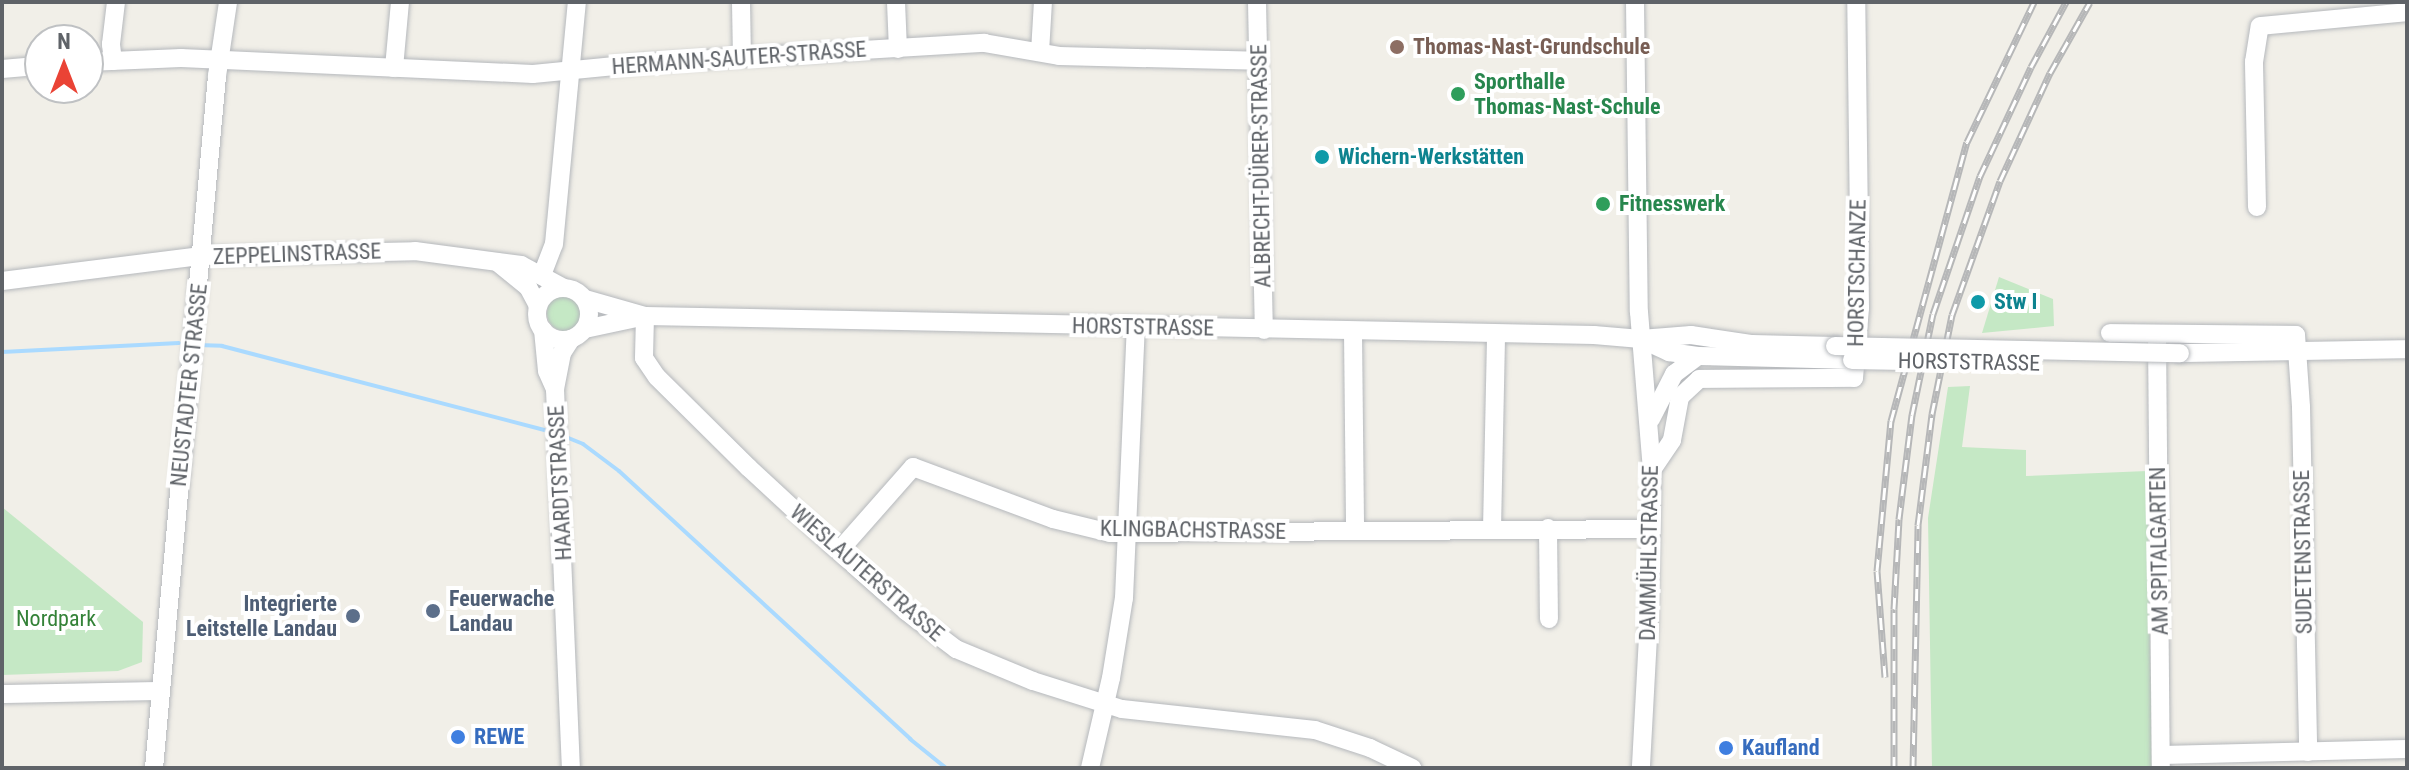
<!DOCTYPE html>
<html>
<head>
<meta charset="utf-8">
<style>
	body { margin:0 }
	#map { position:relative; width:2409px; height:770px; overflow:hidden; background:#f1efe8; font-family:"Roboto Condensed",sans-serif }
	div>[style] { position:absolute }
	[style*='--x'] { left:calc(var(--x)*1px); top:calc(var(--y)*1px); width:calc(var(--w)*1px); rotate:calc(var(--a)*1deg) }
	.green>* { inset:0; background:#c5e8c5 }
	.round { border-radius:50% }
	.stream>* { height:4px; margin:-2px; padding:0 2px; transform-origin:2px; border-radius:2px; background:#aadaff }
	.roads { filter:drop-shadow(0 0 2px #b5b8bc) drop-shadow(0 0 2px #b5b8bc) }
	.minor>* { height:18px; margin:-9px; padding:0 9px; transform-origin:9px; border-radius:9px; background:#fff }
	.minor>.ring { margin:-9px; padding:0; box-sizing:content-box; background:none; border:18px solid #fff; border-radius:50% }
	.rail>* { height:7px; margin-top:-3.5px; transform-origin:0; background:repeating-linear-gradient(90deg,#fff 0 12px,#b6b7b8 0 24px); box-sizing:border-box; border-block:2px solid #b6b7b8 }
	.bridges { filter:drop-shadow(0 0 2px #b5b8bc) drop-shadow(0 0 2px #b5b8bc) }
	.minor-bridge>* { height:18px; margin:-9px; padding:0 9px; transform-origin:9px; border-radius:9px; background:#fff }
	.dots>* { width:22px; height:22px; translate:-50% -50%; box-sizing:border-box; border:4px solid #fff; border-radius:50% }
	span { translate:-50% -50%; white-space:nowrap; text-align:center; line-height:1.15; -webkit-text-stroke:8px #fff; paint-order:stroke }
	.education-label { font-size:22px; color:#785e54; font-weight:700 }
	.left { translate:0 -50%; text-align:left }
	.street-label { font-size:22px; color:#5f6368 }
	.leisure-label { font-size:22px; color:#27864d; font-weight:700 }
	.culture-label { font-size:22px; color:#0d838f; font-weight:700 }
	.service-label { font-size:22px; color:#4e5e75; font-weight:700 }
	.right { translate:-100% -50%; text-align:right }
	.park-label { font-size:22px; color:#348238 }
	.shop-label { font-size:22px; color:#366cbe; font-weight:700 }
	.frame { position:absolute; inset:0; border:4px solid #5f6368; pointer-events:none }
	.north { position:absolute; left:24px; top:24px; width:80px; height:80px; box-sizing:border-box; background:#fff; border:2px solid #bfc1c3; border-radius:50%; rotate:0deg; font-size:22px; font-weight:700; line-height:32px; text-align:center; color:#5f6368 }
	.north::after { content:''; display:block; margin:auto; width:28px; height:36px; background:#ea4335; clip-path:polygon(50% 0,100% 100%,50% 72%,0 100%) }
</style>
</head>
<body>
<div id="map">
	<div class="green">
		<div style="clip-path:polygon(1999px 277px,2053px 299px,2054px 326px,1982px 333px)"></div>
		<div class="round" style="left:547px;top:295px;width:36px;height:36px"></div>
		<div style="clip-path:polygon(1970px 386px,1962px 447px,2026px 450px,2026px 476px,2147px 471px,2152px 768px,1932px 768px,1928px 518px,1948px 387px)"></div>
		<div style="clip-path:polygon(2px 507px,143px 622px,142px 662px,118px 671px,2px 675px)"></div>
	</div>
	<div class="stream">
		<div style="--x:197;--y:345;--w:25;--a:2"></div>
		<div style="--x:222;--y:346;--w:342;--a:14.6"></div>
		<div style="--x:2;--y:352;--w:177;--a:-2.9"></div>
		<div style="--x:561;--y:435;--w:24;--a:22"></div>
		<div style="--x:583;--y:444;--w:45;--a:36.9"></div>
		<div style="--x:619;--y:471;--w:396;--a:42.6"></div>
		<div style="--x:910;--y:739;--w:46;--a:38.9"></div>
	</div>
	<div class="roads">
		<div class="minor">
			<div style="--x:741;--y:2;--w:55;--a:89"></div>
			<div style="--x:896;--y:2;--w:47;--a:87.6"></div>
			<div style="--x:1257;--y:2;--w:328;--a:88.8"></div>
			<div style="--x:1635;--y:2;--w:310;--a:89.3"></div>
			<div style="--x:1639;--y:312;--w:159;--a:85.3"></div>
			<div style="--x:1652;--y:470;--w:148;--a:91.2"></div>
			<div style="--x:1649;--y:618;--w:150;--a:93.1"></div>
			<div style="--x:1040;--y:52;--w:50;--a:-86.6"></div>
			<div style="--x:113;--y:61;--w:17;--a:-97"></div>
			<div style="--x:111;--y:44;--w:42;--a:-83.2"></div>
			<div style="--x:88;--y:62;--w:93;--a:-2.5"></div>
			<div style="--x:181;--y:58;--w:352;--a:2.6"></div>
			<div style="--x:533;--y:74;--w:113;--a:-5.6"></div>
			<div style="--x:645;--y:63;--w:340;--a:-3.4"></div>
			<div style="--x:984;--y:43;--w:76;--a:9.8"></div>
			<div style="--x:1059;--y:56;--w:199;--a:1.4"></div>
			<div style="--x:394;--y:68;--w:66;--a:-84.8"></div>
			<div style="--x:2;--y:69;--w:38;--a:-5"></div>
			<div style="--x:2257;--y:207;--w:145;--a:-91.2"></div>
			<div style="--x:2254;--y:62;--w:36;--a:-81"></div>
			<div style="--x:2260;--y:26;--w:148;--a:-5.4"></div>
			<div style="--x:497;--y:262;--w:40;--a:39"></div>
			<div style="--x:528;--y:287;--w:21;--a:62"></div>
			<div style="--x:542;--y:275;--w:33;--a:-69"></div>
			<div style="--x:554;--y:244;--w:243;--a:-84.6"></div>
			<div style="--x:2;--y:281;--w:201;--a:-7.2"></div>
			<div style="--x:201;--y:256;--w:214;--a:-1.3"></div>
			<div style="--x:415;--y:251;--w:107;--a:7.5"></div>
			<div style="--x:521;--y:265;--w:49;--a:28.1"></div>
			<div class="ring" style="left:537px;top:288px;width:34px;height:34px"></div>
			<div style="--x:585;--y:299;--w:62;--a:15.8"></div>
			<div style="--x:645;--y:316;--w:42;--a:91.4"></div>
			<div style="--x:644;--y:358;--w:23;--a:56"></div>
			<div style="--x:657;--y:377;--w:129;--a:44.7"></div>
			<div style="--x:749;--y:468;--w:112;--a:42.8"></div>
			<div style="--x:831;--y:544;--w:101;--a:41.8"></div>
			<div style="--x:906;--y:611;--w:63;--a:37.2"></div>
			<div style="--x:956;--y:649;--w:83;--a:22.6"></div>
			<div style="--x:1033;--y:681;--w:93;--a:17.5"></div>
			<div style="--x:1122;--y:709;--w:194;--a:6.2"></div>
			<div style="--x:1315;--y:730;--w:58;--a:18.1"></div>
			<div style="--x:1370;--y:748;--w:47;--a:25.5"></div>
			<div style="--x:585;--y:329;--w:61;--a:-12.2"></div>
			<div style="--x:645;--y:316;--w:55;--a:1"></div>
			<div style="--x:700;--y:317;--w:894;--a:1.15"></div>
			<div style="--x:1594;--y:335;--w:47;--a:4.9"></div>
			<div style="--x:1641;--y:339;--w:50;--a:-4.6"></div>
			<div style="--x:1691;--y:335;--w:62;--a:8.4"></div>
			<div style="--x:1752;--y:344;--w:83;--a:1.4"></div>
			<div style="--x:543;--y:330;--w:41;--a:84.4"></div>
			<div style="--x:547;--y:371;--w:20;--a:66"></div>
			<div style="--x:1353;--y:332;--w:199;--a:89.4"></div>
			<div style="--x:2110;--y:333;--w:186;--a:0.6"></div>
			<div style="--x:2296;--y:335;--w:72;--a:86"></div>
			<div style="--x:2301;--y:407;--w:345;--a:88.8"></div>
			<div style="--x:2157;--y:336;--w:432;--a:89.5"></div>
			<div style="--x:571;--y:339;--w:17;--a:123"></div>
			<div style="--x:562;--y:353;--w:37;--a:101"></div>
			<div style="--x:555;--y:389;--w:379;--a:87.6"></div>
			<div style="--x:1641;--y:339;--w:31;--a:25"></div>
			<div style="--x:1669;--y:352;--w:29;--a:8"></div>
			<div style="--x:1698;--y:356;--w:154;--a:1.5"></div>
			<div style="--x:2180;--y:353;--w:227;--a:-1"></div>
			<div style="--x:1651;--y:419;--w:51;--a:-62.9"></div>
			<div style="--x:1674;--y:374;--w:30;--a:-37"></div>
			<div style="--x:1652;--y:470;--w:36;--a:-56"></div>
			<div style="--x:1672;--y:440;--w:44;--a:-79.5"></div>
			<div style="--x:1680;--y:397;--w:26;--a:-43"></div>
			<div style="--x:1699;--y:379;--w:155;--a:-0.4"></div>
			<div style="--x:1854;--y:378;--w:70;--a:-85.1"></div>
			<div style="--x:1860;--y:308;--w:306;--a:-90.7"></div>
			<div style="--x:1548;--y:528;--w:91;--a:89.4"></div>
			<div style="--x:1492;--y:529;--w:195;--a:-88.8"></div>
			<div style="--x:839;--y:551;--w:112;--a:-48.6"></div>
			<div style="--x:913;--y:467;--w:149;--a:20.4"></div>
			<div style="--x:1053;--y:519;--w:59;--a:13.8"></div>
			<div style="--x:1110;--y:533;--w:541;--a:-0.42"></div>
			<div style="--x:2;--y:694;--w:159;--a:-1.1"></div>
			<div style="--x:2161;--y:755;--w:246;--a:-1.4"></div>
			<div style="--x:154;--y:768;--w:695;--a:-84.8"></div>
			<div style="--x:217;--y:76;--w:75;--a:-81.5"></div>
			<div style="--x:1090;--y:768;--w:92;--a:-76.9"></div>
			<div style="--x:1111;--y:678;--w:81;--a:-80.8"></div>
			<div style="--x:1124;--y:598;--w:272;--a:-87.5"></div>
		</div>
	</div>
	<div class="rail">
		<div style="--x:1885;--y:677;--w:106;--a:-94.3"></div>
		<div style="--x:1877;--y:571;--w:151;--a:-84.7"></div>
		<div style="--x:1891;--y:421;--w:289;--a:-74.8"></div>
		<div style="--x:1967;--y:142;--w:155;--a:-64.4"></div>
		<div style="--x:1894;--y:768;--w:159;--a:-90"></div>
		<div style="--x:1894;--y:609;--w:90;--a:-86.8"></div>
		<div style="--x:1899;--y:519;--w:105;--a:-82.9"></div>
		<div style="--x:1912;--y:415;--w:103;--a:-78.3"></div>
		<div style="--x:1933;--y:314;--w:146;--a:-71.2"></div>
		<div style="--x:1980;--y:176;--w:120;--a:-64.9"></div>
		<div style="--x:2031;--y:67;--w:74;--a:-61.7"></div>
		<div style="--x:1913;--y:768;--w:243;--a:-88.8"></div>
		<div style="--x:1918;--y:525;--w:112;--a:-82.8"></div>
		<div style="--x:1932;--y:414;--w:101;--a:-78.6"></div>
		<div style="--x:1952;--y:315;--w:142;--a:-70.3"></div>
		<div style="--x:2000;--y:181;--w:119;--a:-65.2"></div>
		<div style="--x:2050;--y:73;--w:81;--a:-60.6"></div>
	</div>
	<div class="bridges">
		<div class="minor-bridge">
			<div style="--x:1835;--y:346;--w:345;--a:1.2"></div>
			<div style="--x:1852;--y:360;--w:54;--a:1.1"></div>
		</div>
	</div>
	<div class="dots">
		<div style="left:1397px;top:47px;background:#8d6e63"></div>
		<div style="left:1458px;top:94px;background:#2e9e5b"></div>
		<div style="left:1322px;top:157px;background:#0f9aa8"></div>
		<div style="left:1603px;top:204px;background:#2e9e5b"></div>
		<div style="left:1978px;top:302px;background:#0f9aa8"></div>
		<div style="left:433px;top:611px;background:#5c6f8a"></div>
		<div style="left:353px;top:616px;background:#5c6f8a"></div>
		<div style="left:458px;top:737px;background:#3f7fe0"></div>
		<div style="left:1726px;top:748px;background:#3f7fe0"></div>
	</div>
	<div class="education-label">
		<span class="left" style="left:1413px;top:47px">Thomas-Nast-Grundschule</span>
	</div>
	<div class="street-label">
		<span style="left:739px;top:58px;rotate:-4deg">HERMANN-SAUTER-STRASSE</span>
		<span style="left:1261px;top:166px;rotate:-91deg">ALBRECHT-DÜRER-STRASSE</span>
		<span style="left:297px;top:254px;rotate:-2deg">ZEPPELINSTRASSE</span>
		<span style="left:1857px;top:273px;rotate:-89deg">HORSTSCHANZE</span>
		<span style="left:1143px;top:327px;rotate:1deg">HORSTSTRASSE</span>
		<span style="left:1969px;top:362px;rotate:1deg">HORSTSTRASSE</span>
		<span style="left:189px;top:385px;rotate:-84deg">NEUSTADTER STRASSE</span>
		<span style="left:560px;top:483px;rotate:-93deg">HAARDTSTRASSE</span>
		<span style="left:1193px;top:530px;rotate:1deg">KLINGBACHSTRASSE</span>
		<span style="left:2159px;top:551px;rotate:-91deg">AM SPITALGARTEN</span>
		<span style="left:2303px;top:552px;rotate:-91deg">SUDETENSTRASSE</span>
		<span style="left:1649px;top:553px;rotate:-89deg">DAMMÜHLSTRASSE</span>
		<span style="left:867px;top:573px;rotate:41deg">WIESLAUTERSTRASSE</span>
	</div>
	<div class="leisure-label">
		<span class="left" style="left:1474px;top:94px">Sporthalle<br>Thomas-Nast-Schule</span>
		<span class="left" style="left:1619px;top:204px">Fitnesswerk</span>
	</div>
	<div class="culture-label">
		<span class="left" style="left:1338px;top:157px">Wichern-Werkstätten</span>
		<span class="left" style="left:1994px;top:302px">Stw I</span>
	</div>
	<div class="service-label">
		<span class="left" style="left:449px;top:611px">Feuerwache<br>Landau</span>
		<span class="right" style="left:337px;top:616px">Integrierte<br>Leitstelle Landau</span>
	</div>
	<div class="park-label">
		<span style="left:56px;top:619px">Nordpark</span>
	</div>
	<div class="shop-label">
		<span class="left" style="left:474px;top:737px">REWE</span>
		<span class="left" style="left:1742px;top:748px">Kaufland</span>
	</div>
	<div class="frame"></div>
	<div class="north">N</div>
</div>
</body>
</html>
